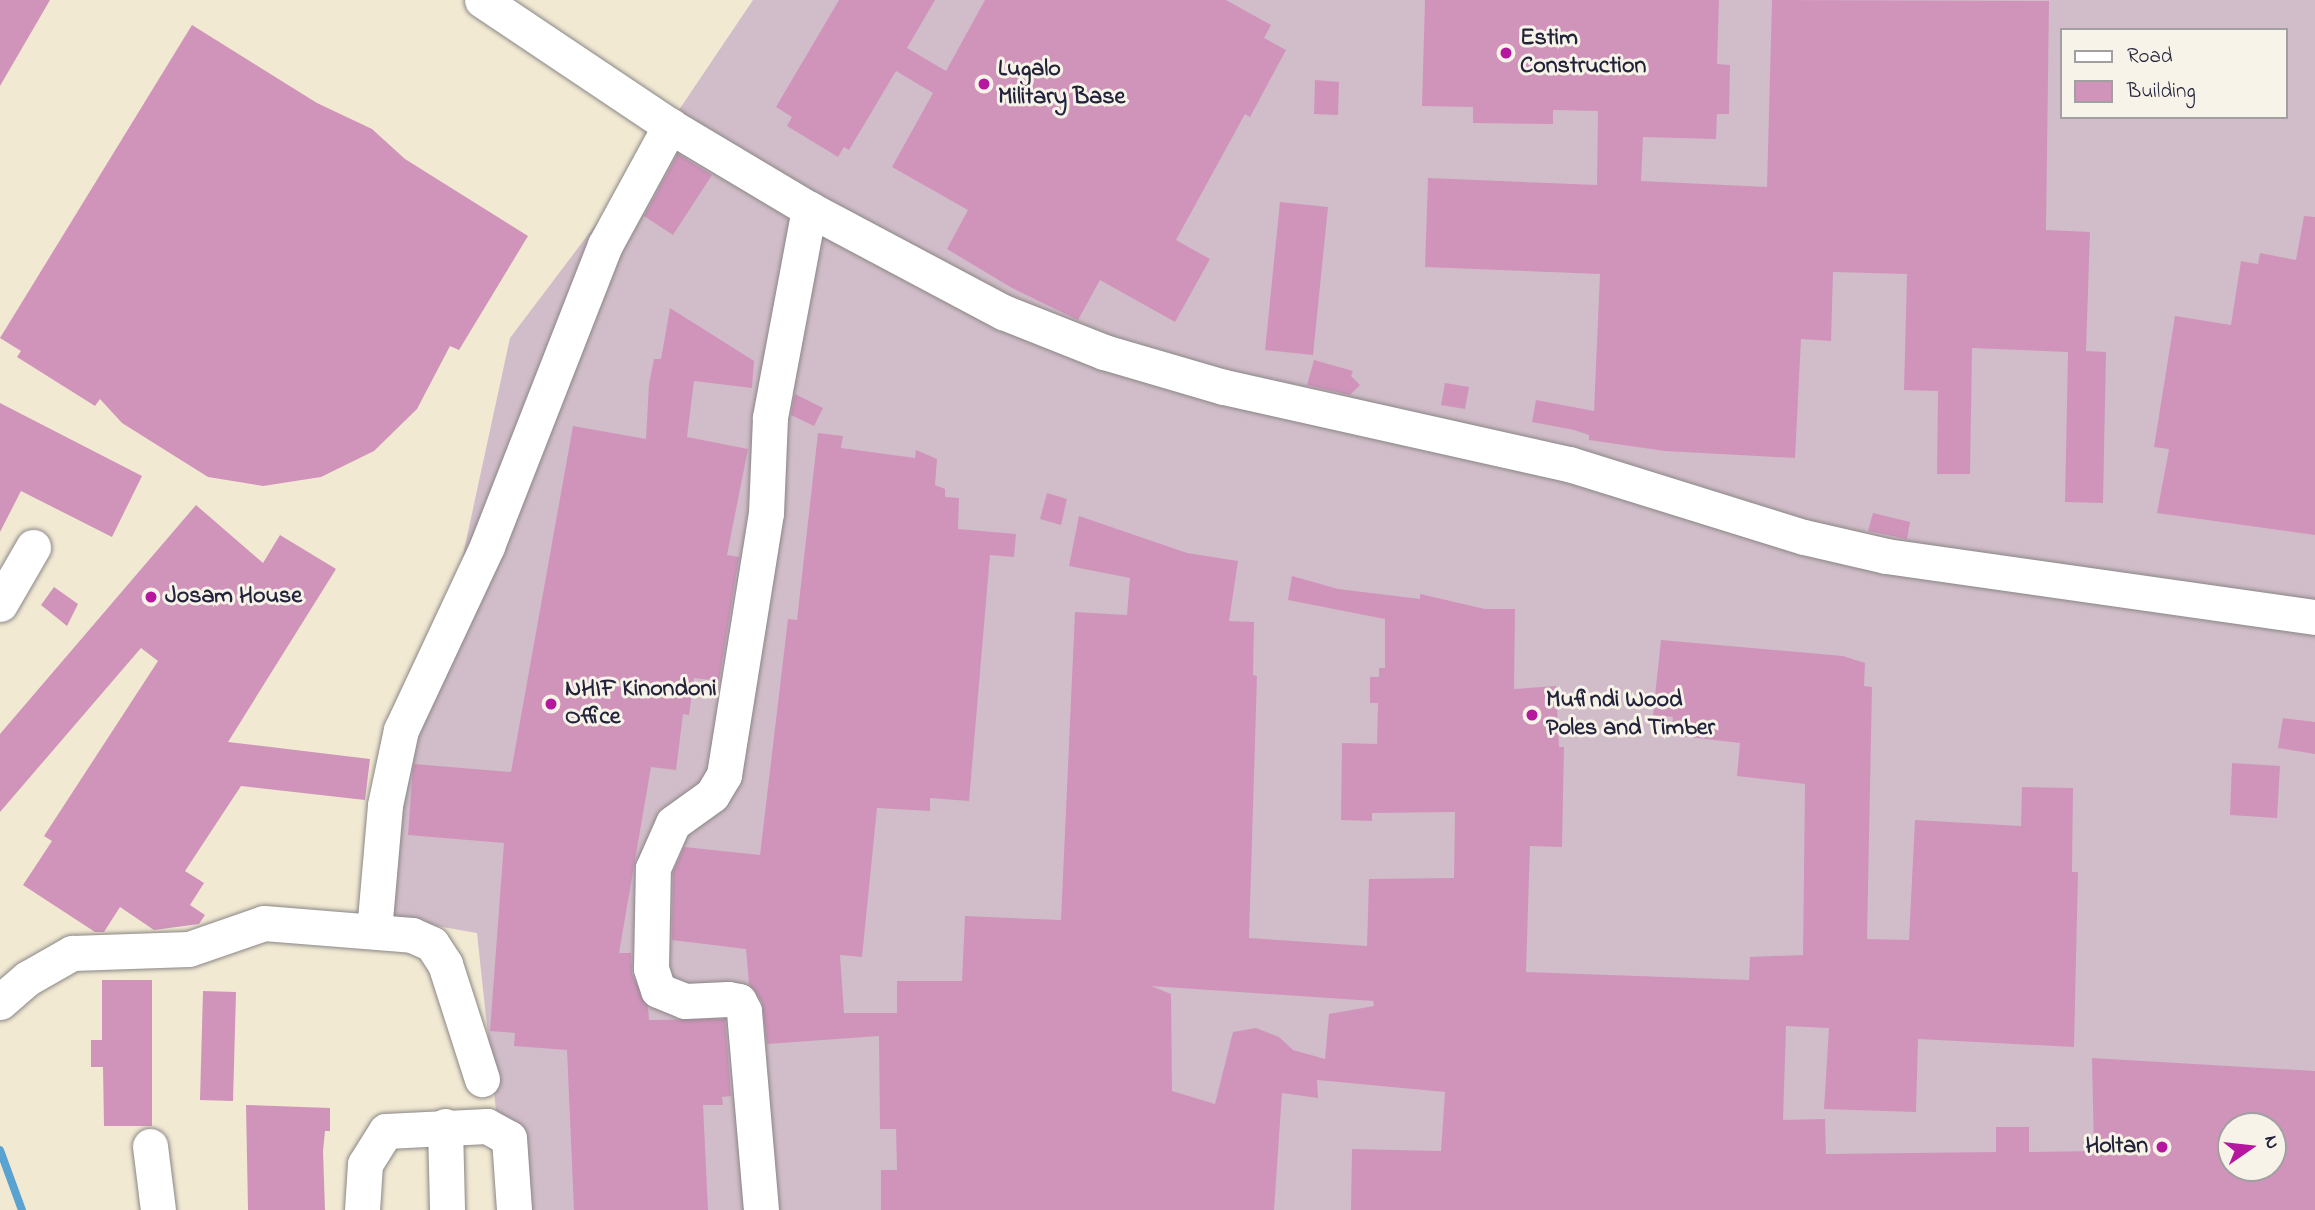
<!DOCTYPE html>
<html>
<head>
<meta charset="utf-8">
<style>
	body { margin:0 }
	#map { position:relative; width:2315px; height:1210px; overflow:hidden; background:#f1e9d2; font-family:"Indie Flower",sans-serif }
	div>[style] { position:absolute }
	[style*='--x'] { left:calc(var(--x)*1px); top:calc(var(--y)*1px); width:calc(var(--w)*1px); rotate:calc(var(--a)*1deg) }
	.industrial>* { inset:0; background:#d1bdc9 }
	.stream>* { height:8px; margin:-4px; padding:0 4px; transform-origin:4px; border-radius:4px; background:#5aa2d0 }
	.building>* { inset:0; background:#d094bb }
	.roads { filter:drop-shadow(0 0 2px #8a8686) drop-shadow(0 0 2px #8a8686) }
	.minor>* { height:35px; margin:-17.5px; padding:0 17.5px; transform-origin:17.5px; border-radius:17.5px; background:#fff }
	.dots>* { width:19px; height:19px; translate:-50% -50%; box-sizing:border-box; border:4px solid #f7f3e8; border-radius:50% }
	span { translate:-50% -50%; white-space:nowrap; text-align:center; line-height:1.15; -webkit-text-stroke:6px #f7f3e8; paint-order:stroke }
	.poi-label { font-size:24px; color:#22223b; font-weight:700 }
	.left { translate:0 -50%; text-align:left }
	.right { translate:-100% -50%; text-align:right }
	.legend { position:absolute; left:2060px; top:28px; width:228px; height:91px; box-sizing:border-box; background:#f7f3e8; border:2px solid #a29fa3; margin:0; padding:9px 12px; list-style:none; font-size:21px; color:#22223b }
	.legend li { display:flex; align-items:center; gap:14px; height:35px }
	.legend b { width:35px; border:2px solid #a29fa3 }
	.north { position:absolute; left:2217px; top:1112px; width:70px; height:70px; box-sizing:border-box; background:#f7f3e8; border:2px solid #a29fa3; border-radius:50%; rotate:76deg; font-size:19px; font-weight:700; line-height:28px; text-align:center; color:#22223b }
	.north::after { content:''; display:block; margin:auto; width:24px; height:32px; background:#b5179e; clip-path:polygon(50% 0,100% 100%,50% 72%,0 100%) }
</style>
</head>
<body>
<div id="map">
	<div class="industrial">
		<div style="clip-path:polygon(evenodd,753px 0,2315px 0,2315px 1210px,515px 1210px,496px 1111px,477px 933px,385px 917px,404px 761px,450px 615px,510px 338px,652px 150px,753px 0,2061px 30px,2285px 30px,2285px 117px,2061px 117px,2061px 30px,753px 0,2231px 1126px,2273px 1126px,2273px 1168px,2231px 1168px,2231px 1126px)"></div>
	</div>
	<div class="stream">
		<div style="--x:0;--y:1150;--w:64;--a:69.9"></div>
	</div>
	<div class="building">
		<div style="clip-path:polygon(0 0,50px 0,0 86px)"></div>
		<div style="clip-path:polygon(839px 0,935px 0,907px 48px,946px 71px,985px 0,1226px 0,1271px 25px,1264px 38px,1286px 50px,1250px 117px,1245px 114px,1176px 240px,1210px 259px,1175px 322px,1100px 280px,1078px 320px,1012px 288px,947px 249px,968px 210px,892px 167px,933px 93px,896px 71px,849px 150px,844px 147px,838px 157px,787px 126px,792px 117px,776px 107px)"></div>
		<div style="clip-path:polygon(1425px 0,1719px 0,1717px 64px,1730px 65px,1729px 114px,1717px 114px,1716px 139px,1643px 137px,1641px 181px,1767px 187px,1772px 0,2049px 1px,2046px 230px,2090px 232px,2086px 351px,2106px 352px,2103px 503px,2065px 502px,2068px 352px,1972px 348px,1970px 474px,1937px 474px,1938px 391px,1904px 390px,1907px 274px,1833px 272px,1831px 341px,1801px 339px,1795px 458px,1665px 451px,1589px 440px,1589px 435px,1574px 430px,1532px 422px,1536px 400px,1594px 411px,1600px 274px,1425px 267px,1428px 178px,1597px 185px,1598px 111px,1553px 110px,1553px 124px,1473px 123px,1473px 107px,1422px 106px)"></div>
		<div style="clip-path:polygon(192px 25px,317px 103px,372px 129px,405px 159px,528px 236px,459px 350px,450px 346px,417px 409px,374px 451px,321px 477px,263px 486px,208px 477px,122px 423px,100px 399px,95px 406px,17px 357px,21px 351px,0 338px)"></div>
		<div style="clip-path:polygon(1315px 80px,1339px 82px,1338px 115px,1314px 114px)"></div>
		<div style="clip-path:polygon(678px 154px,712px 175px,673px 235px,644px 216px)"></div>
		<div style="clip-path:polygon(1280px 202px,1328px 207px,1313px 355px,1265px 350px)"></div>
		<div style="clip-path:polygon(2304px 216px,2315px 217px,2315px 535px,2157px 513px,2169px 449px,2154px 447px,2175px 316px,2231px 325px,2241px 261px,2258px 264px,2260px 253px,2296px 260px)"></div>
		<div style="clip-path:polygon(670px 308px,754px 361px,752px 388px,694px 381px,687px 437px,748px 449px,727px 555px,739px 557px,719px 681px,694px 678px,689px 715px,683px 714px,676px 770px,651px 767px,619px 953px,631px 953px,632px 974px,648px 1007px,649px 1020px,725px 1019px,731px 1096px,722px 1097px,723px 1105px,703px 1105px,708px 1210px,574px 1210px,567px 1050px,514px 1046px,515px 1033px,490px 1031px,504px 843px,408px 835px,413px 768px,414px 764px,511px 772px,573px 426px,646px 439px,649px 384px,654px 359px,661px 359px)"></div>
		<div style="clip-path:polygon(1314px 360px,1353px 371px,1351px 376px,1360px 385px,1350px 395px,1307px 385px)"></div>
		<div style="clip-path:polygon(1445px 383px,1469px 387px,1465px 409px,1441px 405px)"></div>
		<div style="clip-path:polygon(795px 394px,823px 408px,814px 426px,791px 415px)"></div>
		<div style="clip-path:polygon(0 403px,142px 476px,112px 537px,21px 491px,0 532px)"></div>
		<div style="clip-path:polygon(evenodd,818px 433px,843px 436px,841px 448px,915px 458px,916px 450px,937px 459px,935px 485px,945px 489px,945px 497px,959px 498px,958px 529px,1016px 534px,1014px 557px,990px 555px,969px 801px,930px 798px,930px 811px,877px 808px,862px 957px,840px 955px,844px 1013px,897px 1013px,897px 981px,962px 981px,965px 916px,1061px 920px,1075px 612px,1127px 615px,1130px 578px,1069px 566px,1079px 516px,1187px 553px,1238px 561px,1229px 621px,1254px 622px,1253px 675px,1257px 676px,1249px 938px,1367px 946px,1369px 879px,1454px 878px,1455px 812px,1372px 813px,1372px 821px,1341px 820px,1342px 743px,1377px 744px,1378px 703px,1370px 703px,1370px 677px,1379px 677px,1379px 668px,1385px 668px,1385px 619px,1288px 600px,1292px 576px,1338px 589px,1420px 599px,1420px 594px,1485px 609px,1515px 609px,1514px 689px,1556px 686px,1559px 747px,1564px 747px,1562px 847px,1530px 846px,1526px 972px,1749px 980px,1750px 957px,1803px 955px,1805px 784px,1737px 776px,1740px 743px,1671px 735px,1673px 717px,1653px 715px,1661px 640px,1843px 656px,1865px 663px,1864px 686px,1872px 687px,1867px 939px,1909px 940px,1915px 820px,2021px 826px,2022px 787px,2073px 788px,2072px 872px,2078px 872px,2074px 1047px,1918px 1039px,1916px 1112px,1824px 1109px,1829px 1028px,1786px 1026px,1783px 1120px,1825px 1119px,1826px 1154px,1996px 1152px,1996px 1127px,2029px 1127px,2029px 1152px,2094px 1151px,2092px 1058px,2315px 1071px,2315px 1210px,1351px 1210px,1352px 1149px,1441px 1151px,1445px 1092px,1317px 1080px,1318px 1098px,1282px 1093px,1274px 1210px,881px 1210px,881px 1170px,897px 1170px,896px 1129px,880px 1129px,879px 1036px,767px 1044px,762px 1002px,749px 984px,746px 949px,672px 940px,673px 872px,684px 847px,760px 855px,788px 619px,797px 620px,818px 433px,1151px 986px,1373px 1001px,1374px 1006px,1329px 1014px,1325px 1059px,1293px 1050px,1279px 1037px,1256px 1028px,1233px 1032px,1215px 1104px,1172px 1091px,1171px 994px,1151px 986px,818px 433px,2231px 1126px,2273px 1126px,2273px 1168px,2231px 1168px,2231px 1126px)"></div>
		<div style="clip-path:polygon(1047px 493px,1067px 499px,1061px 525px,1040px 519px)"></div>
		<div style="clip-path:polygon(196px 505px,263px 563px,280px 535px,336px 569px,228px 742px,370px 759px,365px 800px,241px 786px,185px 871px,204px 883px,190px 905px,205px 915px,199px 924px,154px 930px,120px 907px,104px 932px,95px 932px,23px 885px,52px 841px,44px 836px,158px 661px,141px 648px,0 812px,0 734px)"></div>
		<div style="clip-path:polygon(1873px 513px,1910px 522px,1907px 539px,1868px 531px)"></div>
		<div style="clip-path:polygon(54px 587px,78px 604px,67px 626px,41px 605px)"></div>
		<div style="clip-path:polygon(2283px 718px,2315px 722px,2315px 754px,2278px 748px)"></div>
		<div style="clip-path:polygon(2232px 763px,2280px 766px,2277px 818px,2230px 815px)"></div>
		<div style="clip-path:polygon(102px 980px,152px 980px,152px 1126px,104px 1126px,103px 1067px,91px 1067px,91px 1040px,102px 1040px)"></div>
		<div style="clip-path:polygon(203px 991px,236px 992px,233px 1101px,200px 1100px)"></div>
		<div style="clip-path:polygon(246px 1105px,330px 1108px,330px 1131px,325px 1131px,323px 1151px,325px 1210px,248px 1210px)"></div>
	</div>
	<div class="roads">
		<div class="minor">
			<div style="--x:482;--y:0;--w:226;--a:33.8"></div>
			<div style="--x:670;--y:126;--w:162;--a:30.8"></div>
			<div style="--x:809;--y:209;--w:220;--a:28"></div>
			<div style="--x:1003;--y:312;--w:109;--a:21.6"></div>
			<div style="--x:1104;--y:352;--w:125;--a:16.3"></div>
			<div style="--x:1224;--y:387;--w:353;--a:12.6"></div>
			<div style="--x:1569;--y:464;--w:246;--a:17.3"></div>
			<div style="--x:1804;--y:537;--w:84;--a:13"></div>
			<div style="--x:1886;--y:556;--w:433;--a:8.1"></div>
			<div style="--x:0;--y:604;--w:66;--a:-59.9"></div>
			<div style="--x:374;--y:931;--w:126;--a:-85"></div>
			<div style="--x:385;--y:805;--w:77;--a:-78"></div>
			<div style="--x:401;--y:730;--w:203;--a:-64.9"></div>
			<div style="--x:487;--y:546;--w:323;--a:-68.6"></div>
			<div style="--x:605;--y:245;--w:136;--a:-61.4"></div>
			<div style="--x:0;--y:1002;--w:37;--a:-41"></div>
			<div style="--x:28;--y:978;--w:51;--a:-29.6"></div>
			<div style="--x:72;--y:953;--w:117;--a:-2"></div>
			<div style="--x:189;--y:949;--w:79;--a:-19.1"></div>
			<div style="--x:264;--y:923;--w:148;--a:4.6"></div>
			<div style="--x:412;--y:935;--w:22;--a:24"></div>
			<div style="--x:432;--y:944;--w:24;--a:57"></div>
			<div style="--x:445;--y:964;--w:121;--a:72.2"></div>
			<div style="--x:445;--y:1126;--w:84;--a:88.6"></div>
			<div style="--x:150;--y:1146;--w:64;--a:82.9"></div>
			<div style="--x:362;--y:1210;--w:46;--a:-86.3"></div>
			<div style="--x:365;--y:1164;--w:39;--a:-58"></div>
			<div style="--x:386;--y:1131;--w:101;--a:-2.8"></div>
			<div style="--x:487;--y:1126;--w:25;--a:29"></div>
			<div style="--x:509;--y:1138;--w:72;--a:86"></div>
			<div style="--x:761;--y:1210;--w:200;--a:-94.9"></div>
			<div style="--x:744;--y:1011;--w:11;--a:-117"></div>
			<div style="--x:739;--y:1001;--w:11;--a:-170"></div>
			<div style="--x:728;--y:999;--w:43;--a:177.3"></div>
			<div style="--x:685;--y:1001;--w:29;--a:-158"></div>
			<div style="--x:658;--y:990;--w:23;--a:-108"></div>
			<div style="--x:651;--y:968;--w:100;--a:-88.9"></div>
			<div style="--x:653;--y:868;--w:49;--a:-66"></div>
			<div style="--x:673;--y:823;--w:48;--a:-35.7"></div>
			<div style="--x:712;--y:795;--w:23;--a:-59"></div>
			<div style="--x:724;--y:775;--w:265;--a:-80.9"></div>
			<div style="--x:766;--y:513;--w:96;--a:-87.6"></div>
			<div style="--x:770;--y:417;--w:212;--a:-79.4"></div>
		</div>
	</div>
	<div class="dots">
		<div style="left:1506px;top:53px;background:#b5179e"></div>
		<div style="left:984px;top:84px;background:#b5179e"></div>
		<div style="left:151px;top:597px;background:#b5179e"></div>
		<div style="left:551px;top:704px;background:#b5179e"></div>
		<div style="left:1532px;top:715px;background:#b5179e"></div>
		<div style="left:2162px;top:1147px;background:#b5179e"></div>
	</div>
	<div class="poi-label">
		<span class="left" style="left:1520px;top:53px">Estim<br>Construction</span>
		<span class="left" style="left:998px;top:84px">Lugalo<br>Military Base</span>
		<span class="left" style="left:165px;top:597px">Josam House</span>
		<span class="left" style="left:565px;top:704px">NHIF Kinondoni<br>Office</span>
		<span class="left" style="left:1546px;top:715px">Mufindi Wood<br>Poles and Timber</span>
		<span class="right" style="left:2148px;top:1147px">Holtan</span>
	</div>
	<ul class="legend">
	<li><b style="height:9px;background:#fff"></b>Road</li>
	<li><b style="height:19px;background:#d094bb"></b>Building</li>
	</ul>
	<div class="north">N</div>
</div>
</body>
</html>
